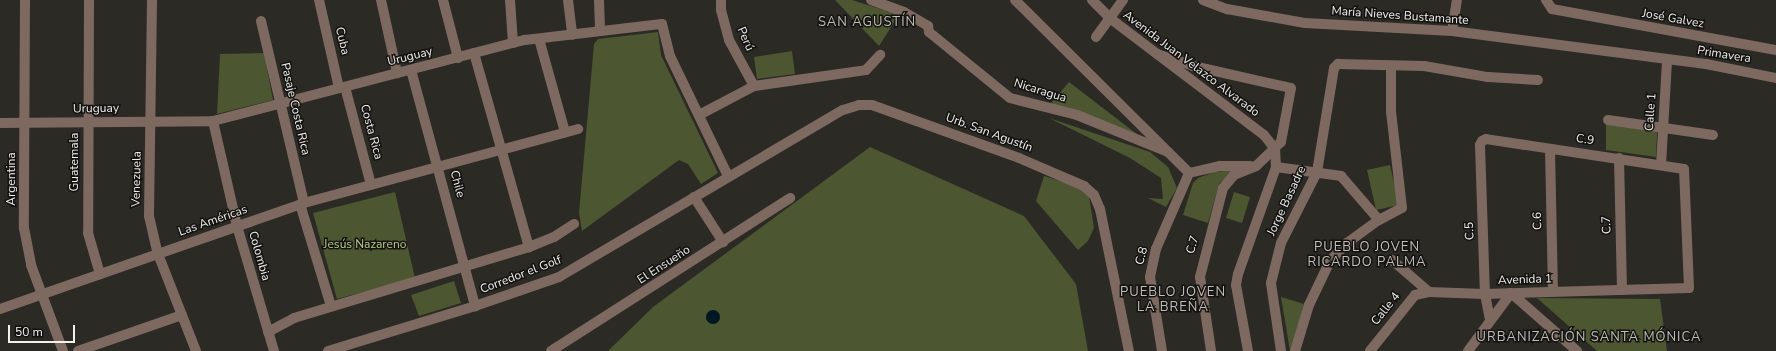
<!DOCTYPE html>
<html>
<head>
<meta charset="utf-8">
<style>
	body { margin:0 }
	#map { position:relative; width:1776px; height:351px; overflow:hidden; background:#2b2a25; font-family:"Nunito Sans",sans-serif }
	div>[style] { position:absolute }
	[style*='--x'] { left:calc(var(--x)*1px); top:calc(var(--y)*1px); width:calc(var(--w)*1px); rotate:calc(var(--a)*1deg) }
	.green>* { inset:0; background:#4c5631 }
	.water>* { inset:0; background:#001822 }
	.round { border-radius:50% }
	.minor>* { height:10px; margin:-5px; padding:0 5px; transform-origin:5px; border-radius:5px; background:#7e6960 }
	span { translate:-50% -50%; white-space:nowrap; text-align:center; line-height:1.15; -webkit-text-stroke:3px #131210; paint-order:stroke }
	.street-label { font-size:12px; color:#f1f1ed }
	.park-label { font-size:12px; color:#bbcf88 }
	.neighbourhood-label { font-size:13px; color:#c2c1ba; letter-spacing:1px }
	.scale { position:absolute; left:8px; top:325px; width:67px; height:18px; box-sizing:border-box; border:2px solid #f1f1ed; border-top:0; padding-left:5px; font-size:12px; line-height:14px; white-space:nowrap; color:#f1f1ed; -webkit-text-stroke:3px #131210; paint-order:stroke }
</style>
</head>
<body>
<div id="map">
	<div class="green">
		<div style="clip-path:polygon(835px 0,852px 0,899px 15px,879px 46px)"></div>
		<div style="clip-path:polygon(658px 32px,661px 55px,718px 173px,701px 184px,688px 164px,679px 160px,582px 231px,579px 213px,594px 44px,598px 39px)"></div>
		<div style="clip-path:polygon(792px 51px,795px 74px,757px 79px,754px 57px)"></div>
		<div style="clip-path:polygon(264px 53px,273px 100px,217px 114px,220px 54px)"></div>
		<div style="clip-path:polygon(1069px 82px,1146px 141px,1048px 107px)"></div>
		<div style="clip-path:polygon(1049px 118px,1150px 152px,1168px 167px,1177px 188px,1166px 207px,1148px 198px,1163px 199px,1161px 178px,1130px 158px)"></div>
		<div style="clip-path:polygon(1606px 123px,1657px 132px,1656px 157px,1606px 150px)"></div>
		<div style="clip-path:polygon(870px 147px,1024px 216px,1076px 284px,1088px 351px,608px 351px,653px 307px)"></div>
		<div style="clip-path:polygon(1390px 165px,1399px 205px,1376px 210px,1367px 170px)"></div>
		<div style="clip-path:polygon(1234px 170px,1219px 184px,1208px 223px,1183px 215px,1193px 183px,1198px 178px,1214px 172px)"></div>
		<div style="clip-path:polygon(1044px 176px,1082px 188px,1089px 196px,1094px 228px,1088px 241px,1078px 250px,1036px 201px)"></div>
		<div style="clip-path:polygon(395px 192px,415px 278px,337px 299px,313px 213px)"></div>
		<div style="clip-path:polygon(1234px 192px,1250px 197px,1242px 223px,1226px 218px)"></div>
		<div style="clip-path:polygon(454px 281px,461px 303px,419px 316px,411px 295px)"></div>
		<div style="clip-path:polygon(1281px 297px,1304px 304px,1291px 351px,1290px 351px)"></div>
		<div style="clip-path:polygon(1537px 298px,1660px 299px,1667px 351px,1597px 351px)"></div>
	</div>
	<div class="water">
		<div class="round" style="left:706px;top:310px;width:14px;height:14px"></div>
	</div>
	<div class="minor">
		<div style="--x:25;--y:0;--w:228;--a:90.3"></div>
		<div style="--x:24;--y:228;--w:38;--a:79"></div>
		<div style="--x:31;--y:265;--w:92;--a:69.6"></div>
		<div style="--x:89;--y:0;--w:233;--a:90.2"></div>
		<div style="--x:88;--y:233;--w:43;--a:73.7"></div>
		<div style="--x:152;--y:0;--w:216;--a:90.8"></div>
		<div style="--x:149;--y:216;--w:39;--a:77"></div>
		<div style="--x:158;--y:254;--w:104;--a:68.6"></div>
		<div style="--x:319;--y:0;--w:90;--a:77.2"></div>
		<div style="--x:381;--y:0;--w:75;--a:77.6"></div>
		<div style="--x:443;--y:0;--w:60;--a:75.5"></div>
		<div style="--x:510;--y:0;--w:43;--a:86"></div>
		<div style="--x:568;--y:0;--w:35;--a:83"></div>
		<div style="--x:599;--y:0;--w:31;--a:88"></div>
		<div style="--x:721;--y:0;--w:10;--a:90"></div>
		<div style="--x:721;--y:10;--w:31;--a:75"></div>
		<div style="--x:729;--y:40;--w:52;--a:61.5"></div>
		<div style="--x:871;--y:0;--w:35;--a:20"></div>
		<div style="--x:904;--y:12;--w:28;--a:30"></div>
		<div style="--x:928;--y:26;--w:6;--a:81"></div>
		<div style="--x:929;--y:32;--w:104;--a:39.2"></div>
		<div style="--x:1010;--y:98;--w:69;--a:14.2"></div>
		<div style="--x:1077;--y:115;--w:98;--a:22.1"></div>
		<div style="--x:1015;--y:0;--w:245;--a:44.8"></div>
		<div style="--x:1092;--y:0;--w:27;--a:45"></div>
		<div style="--x:1111;--y:19;--w:192;--a:37.2"></div>
		<div style="--x:1264;--y:135;--w:18;--a:52"></div>
		<div style="--x:1203;--y:0;--w:26;--a:21"></div>
		<div style="--x:1227;--y:9;--w:79;--a:10.2"></div>
		<div style="--x:1305;--y:23;--w:147;--a:3.1"></div>
		<div style="--x:1452;--y:31;--w:256;--a:7.4"></div>
		<div style="--x:1706;--y:64;--w:71;--a:11.3"></div>
		<div style="--x:1546;--y:0;--w:11;--a:56"></div>
		<div style="--x:1552;--y:9;--w:228;--a:10.4"></div>
		<div style="--x:261;--y:21;--w:187;--a:76.7"></div>
		<div style="--x:1452;--y:31;--w:31;--a:-81"></div>
		<div style="--x:1096;--y:37;--w:46;--a:-53.9"></div>
		<div style="--x:539;--y:39;--w:97;--a:74.4"></div>
		<div style="--x:474;--y:53;--w:202;--a:74.2"></div>
		<div style="--x:1157;--y:54;--w:38;--a:18"></div>
		<div style="--x:1193;--y:66;--w:100;--a:12.7"></div>
		<div style="--x:1291;--y:88;--w:55;--a:100.5"></div>
		<div style="--x:1281;--y:142;--w:35;--a:136"></div>
		<div style="--x:1256;--y:166;--w:24;--a:158"></div>
		<div style="--x:1234;--y:175;--w:17;--a:130"></div>
		<div style="--x:1223;--y:188;--w:92;--a:104.5"></div>
		<div style="--x:1200;--y:277;--w:75;--a:81.5"></div>
		<div style="--x:411;--y:70;--w:245;--a:74.8"></div>
		<div style="--x:345;--y:87;--w:101;--a:75.1"></div>
		<div style="--x:699;--y:115;--w:62;--a:-27.8"></div>
		<div style="--x:754;--y:86;--w:113;--a:-8.1"></div>
		<div style="--x:866;--y:70;--w:21;--a:-47"></div>
		<div style="--x:1608;--y:120;--w:106;--a:8.1"></div>
		<div style="--x:213;--y:121;--w:108;--a:77.1"></div>
		<div style="--x:237;--y:226;--w:130;--a:73.5"></div>
		<div style="--x:0;--y:123;--w:213;--a:-0.5"></div>
		<div style="--x:213;--y:121;--w:322;--a:-14.6"></div>
		<div style="--x:525;--y:40;--w:138;--a:-6.7"></div>
		<div style="--x:662;--y:24;--w:33;--a:76"></div>
		<div style="--x:670;--y:56;--w:133;--a:64.2"></div>
		<div style="--x:1550;--y:149;--w:143;--a:88.8"></div>
		<div style="--x:1619;--y:158;--w:132;--a:88.7"></div>
		<div style="--x:1661;--y:165;--w:105;--a:-86.7"></div>
		<div style="--x:1276;--y:167;--w:66;--a:7.9"></div>
		<div style="--x:1341;--y:176;--w:58;--a:49.2"></div>
		<div style="--x:1189;--y:173;--w:32;--a:-13"></div>
		<div style="--x:1220;--y:166;--w:30;--a:0"></div>
		<div style="--x:694;--y:197;--w:54;--a:57.2"></div>
		<div style="--x:300;--y:204;--w:107;--a:73.1"></div>
		<div style="--x:1392;--y:260;--w:49;--a:40.9"></div>
		<div style="--x:0;--y:309;--w:322;--a:-19.2"></div>
		<div style="--x:304;--y:203;--w:284;--a:-15.1"></div>
		<div style="--x:268;--y:332;--w:30;--a:-28"></div>
		<div style="--x:294;--y:318;--w:245;--a:-16.8"></div>
		<div style="--x:529;--y:247;--w:27;--a:-22"></div>
		<div style="--x:554;--y:237;--w:24;--a:-33"></div>
		<div style="--x:78;--y:351;--w:110;--a:-19.1"></div>
		<div style="--x:328;--y:351;--w:154;--a:-17"></div>
		<div style="--x:475;--y:306;--w:89;--a:-19"></div>
		<div style="--x:559;--y:277;--w:329;--a:-30.5"></div>
		<div style="--x:843;--y:110;--w:17;--a:-17"></div>
		<div style="--x:859;--y:105;--w:13;--a:0"></div>
		<div style="--x:872;--y:105;--w:156;--a:19.8"></div>
		<div style="--x:1019;--y:158;--w:71;--a:23.3"></div>
		<div style="--x:1084;--y:186;--w:13;--a:42"></div>
		<div style="--x:1094;--y:195;--w:15;--a:67"></div>
		<div style="--x:1100;--y:209;--w:145;--a:78.5"></div>
		<div style="--x:551;--y:351;--w:284;--a:-32.6"></div>
		<div style="--x:1162;--y:351;--w:75;--a:-99.2"></div>
		<div style="--x:1150;--y:277;--w:29;--a:-78"></div>
		<div style="--x:1156;--y:249;--w:83;--a:-66.5"></div>
		<div style="--x:1248;--y:351;--w:67;--a:-100.3"></div>
		<div style="--x:1236;--y:285;--w:11;--a:-80"></div>
		<div style="--x:1238;--y:274;--w:114;--a:-70.4"></div>
		<div style="--x:1276;--y:167;--w:18;--a:-93"></div>
		<div style="--x:1281;--y:351;--w:69;--a:-98.4"></div>
		<div style="--x:1271;--y:283;--w:41;--a:-76"></div>
		<div style="--x:1281;--y:243;--w:80;--a:-63.1"></div>
		<div style="--x:1317;--y:172;--w:105;--a:-80.7"></div>
		<div style="--x:1334;--y:68;--w:6;--a:-45"></div>
		<div style="--x:1338;--y:64;--w:86;--a:1.3"></div>
		<div style="--x:1424;--y:66;--w:65;--a:9.8"></div>
		<div style="--x:1488;--y:77;--w:50;--a:3.4"></div>
		<div style="--x:1295;--y:351;--w:48;--a:-73.1"></div>
		<div style="--x:1309;--y:305;--w:49;--a:-64.5"></div>
		<div style="--x:1330;--y:261;--w:25;--a:-47"></div>
		<div style="--x:1347;--y:243;--w:39;--a:-36"></div>
		<div style="--x:1379;--y:220;--w:26;--a:-28"></div>
		<div style="--x:1402;--y:208;--w:97;--a:-96.5"></div>
		<div style="--x:1391;--y:112;--w:46;--a:-90"></div>
		<div style="--x:1370;--y:351;--w:72;--a:-51.2"></div>
		<div style="--x:1415;--y:295;--w:14;--a:-12"></div>
		<div style="--x:1429;--y:292;--w:56;--a:2"></div>
		<div style="--x:1485;--y:294;--w:204;--a:-1.7"></div>
		<div style="--x:1689;--y:288;--w:119;--a:-92.4"></div>
		<div style="--x:1684;--y:169;--w:200;--a:-171.4"></div>
		<div style="--x:1486;--y:139;--w:4;--a:153"></div>
		<div style="--x:1482;--y:141;--w:4;--a:117"></div>
		<div style="--x:1480;--y:145;--w:149;--a:88.1"></div>
		<div style="--x:1485;--y:294;--w:26;--a:79"></div>
		<div style="--x:1468;--y:351;--w:72;--a:-53.4"></div>
		<div style="--x:1511;--y:293;--w:88;--a:41.3"></div>
	</div>
	<div class="street-label">
		<span style="left:1400px;top:16px;rotate:4deg">María Nieves Bustamante</span>
		<span style="left:1673px;top:19px;rotate:10deg">José Galvez</span>
		<span style="left:745px;top:39px;rotate:66deg">Perú</span>
		<span style="left:342px;top:41px;rotate:77deg">Cuba</span>
		<span style="left:1724px;top:55px;rotate:9deg">Primavera</span>
		<span style="left:410px;top:57px;rotate:-14deg">Uruguay</span>
		<span style="left:1191px;top:64px;rotate:37deg">Avenida Juan Velazco Alvarado</span>
		<span style="left:1040px;top:91px;rotate:17deg">Nicaragua</span>
		<span style="left:96px;top:109px;rotate:-1deg">Uruguay</span>
		<span style="left:295px;top:109px;rotate:77deg">Pasaje Costa Rica</span>
		<span style="left:1651px;top:112px;rotate:-86deg">Calle 1</span>
		<span style="left:371px;top:132px;rotate:75deg">Costa Rica</span>
		<span style="left:989px;top:133px;rotate:20deg">Urb. San Agustín</span>
		<span style="left:1585px;top:140px;rotate:8deg">C.9</span>
		<span style="left:75px;top:162px;rotate:-90deg">Guatemala</span>
		<span style="left:12px;top:179px;rotate:-90deg">Argentina</span>
		<span style="left:137px;top:179px;rotate:-89deg">Venezuela</span>
		<span style="left:457px;top:184px;rotate:75deg">Chile</span>
		<span style="left:1287px;top:201px;rotate:-65deg">Jorge Basadre</span>
		<span style="left:213px;top:221px;rotate:-19deg">Las Américas</span>
		<span style="left:1538px;top:221px;rotate:-91deg">C.6</span>
		<span style="left:1607px;top:225px;rotate:-92deg">C.7</span>
		<span style="left:1470px;top:231px;rotate:-92deg">C.5</span>
		<span style="left:1193px;top:245px;rotate:-74deg">C.7</span>
		<span style="left:259px;top:256px;rotate:74deg">Colombia</span>
		<span style="left:1142px;top:256px;rotate:-75deg">C.8</span>
		<span style="left:664px;top:265px;rotate:-33deg">El Ensueño</span>
		<span style="left:521px;top:275px;rotate:-21deg">Corredor el Golf</span>
		<span style="left:1525px;top:280px;rotate:-2deg">Avenida 1</span>
		<span style="left:1386px;top:309px;rotate:-51deg">Calle 4</span>
	</div>
	<div class="park-label">
		<span style="left:365px;top:245px">Jesús Nazareno</span>
	</div>
	<div class="neighbourhood-label">
		<span style="left:867px;top:22px">SAN AGUSTÍN</span>
		<span style="left:1367px;top:255px">PUEBLO JOVEN<br>RICARDO PALMA</span>
		<span style="left:1173px;top:300px">PUEBLO JOVEN<br>LA BREÑA</span>
		<span style="left:1589px;top:337px">URBANIZACIÓN SANTA MÓNICA</span>
	</div>
	<div class="scale">50 m</div>
</div>
</body>
</html>
